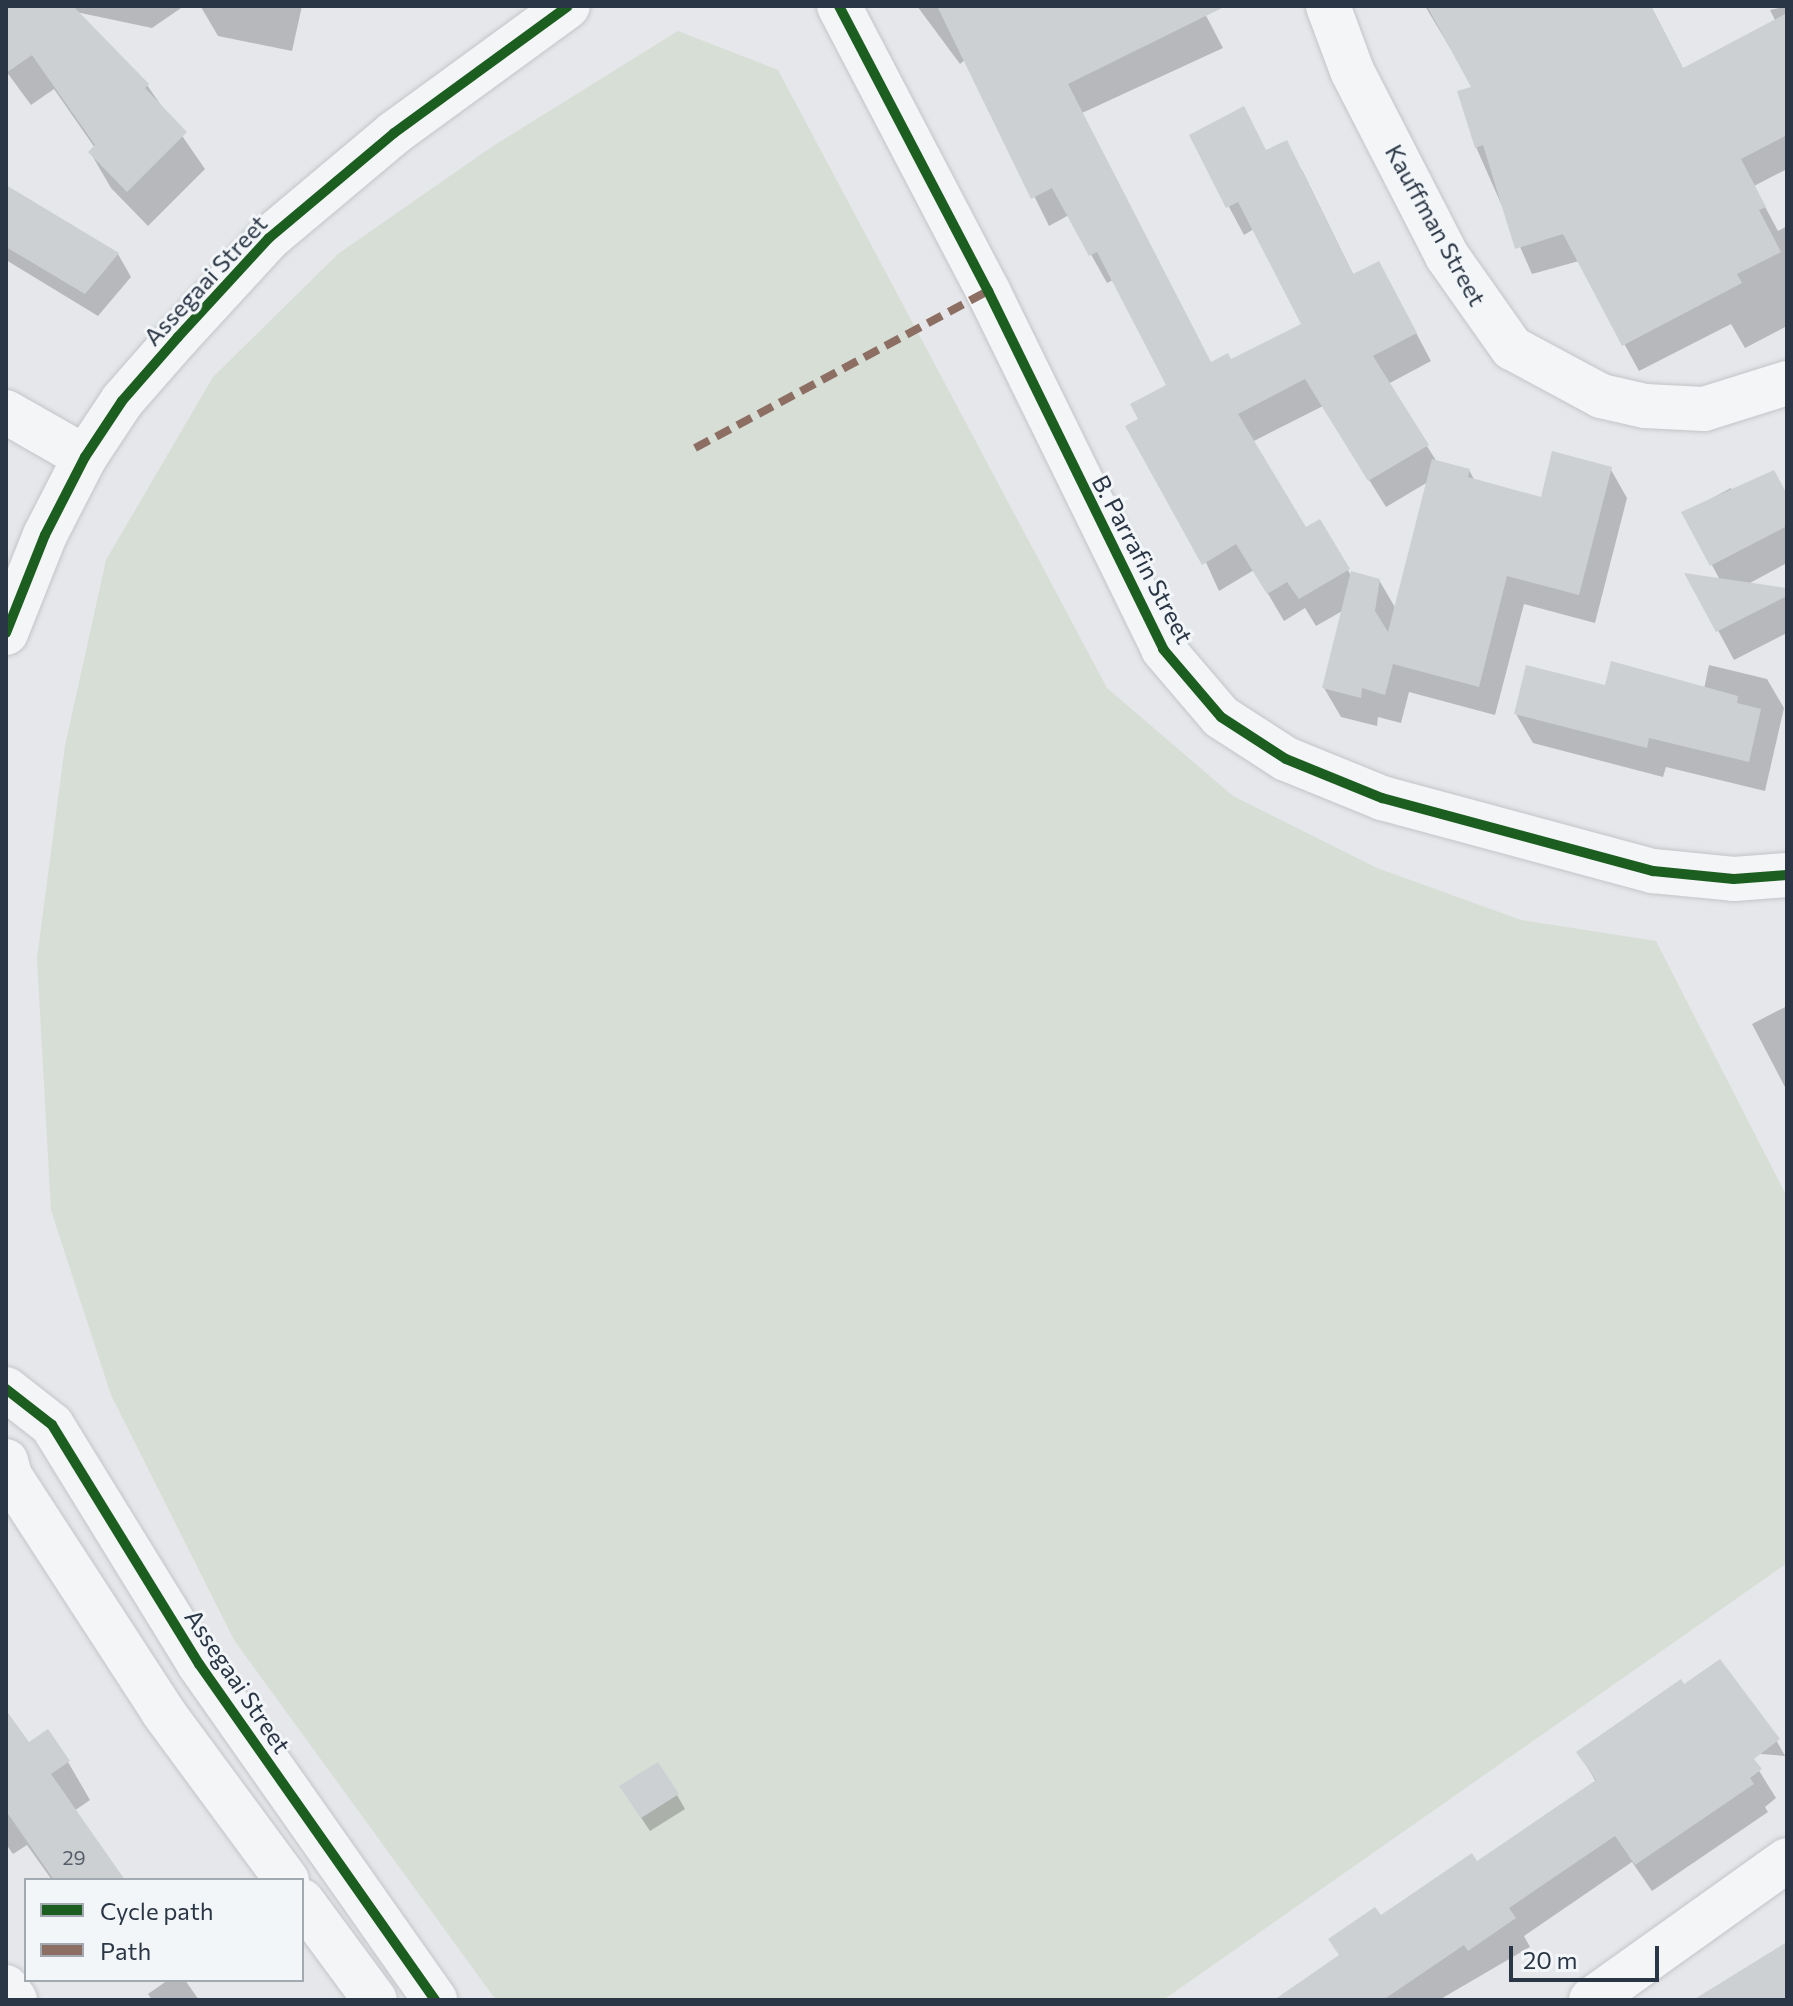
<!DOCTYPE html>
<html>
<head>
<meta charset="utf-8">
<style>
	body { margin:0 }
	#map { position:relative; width:1793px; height:2006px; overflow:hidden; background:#e5e7ea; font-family:Commissioner,sans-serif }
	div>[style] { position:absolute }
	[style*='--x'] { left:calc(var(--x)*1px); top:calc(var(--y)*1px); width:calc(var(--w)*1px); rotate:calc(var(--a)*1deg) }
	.green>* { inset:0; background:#d6ded5 }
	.shadow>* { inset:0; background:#0003 }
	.building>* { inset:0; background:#cdd0d3 }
	.roads { filter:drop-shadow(0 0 2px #c3c5c8) drop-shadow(0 0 2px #c3c5c8) }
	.minor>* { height:44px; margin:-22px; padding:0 22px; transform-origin:22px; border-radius:22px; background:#f4f5f7 }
	.quiet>* { height:8px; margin-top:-4px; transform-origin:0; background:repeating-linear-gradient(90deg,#8d6e63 0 16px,transparent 0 24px) }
	.cycleway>* { height:10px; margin:-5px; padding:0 5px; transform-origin:5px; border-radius:5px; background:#1b5e20 }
	span { translate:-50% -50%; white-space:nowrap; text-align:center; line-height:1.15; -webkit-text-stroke:6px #f3f6f9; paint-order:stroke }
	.number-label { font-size:20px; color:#545d69 }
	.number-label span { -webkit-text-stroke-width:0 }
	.street-label { font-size:24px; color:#2a3645 }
	.frame { position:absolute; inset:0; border:8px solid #2a3645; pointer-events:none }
	.legend { position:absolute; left:24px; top:1878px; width:280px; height:104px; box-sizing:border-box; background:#f3f6f9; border:2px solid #a3a9b1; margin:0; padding:10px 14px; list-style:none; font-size:24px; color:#2a3645 }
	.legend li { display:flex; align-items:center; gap:16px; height:40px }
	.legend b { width:40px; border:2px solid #a3a9b1 }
	.scale { position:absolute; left:1509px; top:1946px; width:150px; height:36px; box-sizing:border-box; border:4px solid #2a3645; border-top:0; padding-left:10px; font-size:24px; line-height:28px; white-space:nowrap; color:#2a3645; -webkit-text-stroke:6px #f3f6f9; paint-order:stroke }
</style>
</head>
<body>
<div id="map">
	<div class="green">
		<div style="clip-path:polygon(678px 31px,778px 70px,1107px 688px,1233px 796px,1377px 868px,1521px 920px,1656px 941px,1787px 1197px,1787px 1563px,1163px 2000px,496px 2000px,234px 1640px,111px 1395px,51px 1210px,37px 958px,65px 746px,106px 560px,213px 377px,338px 254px,493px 146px)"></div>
	</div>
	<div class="shadow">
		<div style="clip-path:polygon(6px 6px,184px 6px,152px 28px,76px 12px,147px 85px,205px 169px,148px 226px,111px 188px,90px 152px,95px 148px,54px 89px,31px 105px,6px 71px)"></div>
		<div style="clip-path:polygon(302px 6px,292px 51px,218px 36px,201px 7px)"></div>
		<div style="clip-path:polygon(evenodd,917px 6px,1201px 6px,1223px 48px,1082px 113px,1211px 364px,1230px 361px,1303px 325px,1254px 229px,1244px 235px,1191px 136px,1267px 152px,1302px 170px,1354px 276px,1394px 291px,1431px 361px,1388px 384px,1437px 462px,1469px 470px,1475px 481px,1542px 500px,1610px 468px,1627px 498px,1595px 623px,1524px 604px,1495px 715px,1409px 692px,1401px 723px,1378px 717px,1377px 726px,1341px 717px,1324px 688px,1344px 610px,1316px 626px,1305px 608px,1284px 621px,1254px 570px,1219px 591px,1141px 420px,1169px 386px,1113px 280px,1107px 283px,1069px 215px,1049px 226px,966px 59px,960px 64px,917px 6px,1323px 406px,1386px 507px,1428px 482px,1396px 609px,1379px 580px,1352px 577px,1319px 521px,1305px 530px,1252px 442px,1323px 406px)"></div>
		<div style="clip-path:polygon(1425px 6px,1656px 6px,1652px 8px,1684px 70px,1776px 22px,1770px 10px,1787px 6px,1787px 169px,1754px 186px,1778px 231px,1787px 226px,1787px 326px,1745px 348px,1731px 324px,1639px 371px,1579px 261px,1532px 274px,1476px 147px,1474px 88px)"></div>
		<div style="clip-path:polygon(6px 204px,118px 254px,131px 277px,98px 316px,6px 260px)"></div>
		<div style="clip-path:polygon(1731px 488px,1734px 494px,1787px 496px,1787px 563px,1748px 584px,1787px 590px,1787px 633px,1734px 660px,1688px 575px,1720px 580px,1684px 513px)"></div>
		<div style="clip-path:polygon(1709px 665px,1767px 679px,1784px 708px,1765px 791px,1666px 767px,1663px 777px,1533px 743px,1516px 714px,1606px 687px,1704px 689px)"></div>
		<div style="clip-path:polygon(1787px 1006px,1787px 1091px,1752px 1024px)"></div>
		<div style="clip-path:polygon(1684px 1687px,1771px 1731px,1785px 1756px,1748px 1753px,1776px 1798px,1765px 1807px,1768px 1812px,1652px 1891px,1632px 1862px,1524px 1936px,1530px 1947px,1439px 2000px,1279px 2000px,1341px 1957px,1380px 1918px,1476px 1864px,1596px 1782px,1579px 1753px)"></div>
		<div style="clip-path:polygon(6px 1713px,28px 1745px,68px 1762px,90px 1800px,74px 1811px,123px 1880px,52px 1880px,27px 1845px,13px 1854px,6px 1844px)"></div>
		<div style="clip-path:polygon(677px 1795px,685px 1809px,650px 1831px,630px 1801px)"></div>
		<div style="clip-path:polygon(168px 1980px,185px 1980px,199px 2000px,152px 2000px,148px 1994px)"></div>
	</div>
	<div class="building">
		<div style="clip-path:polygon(6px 6px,73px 6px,149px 84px,145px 88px,187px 132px,127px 192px,88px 152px,95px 145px,32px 55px,6px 73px)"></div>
		<div style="clip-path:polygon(937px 6px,1226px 6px,1068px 84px,1211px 362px,1228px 353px,1231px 359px,1301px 324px,1238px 202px,1226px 208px,1189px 135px,1244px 106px,1266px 150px,1287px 140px,1353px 274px,1379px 261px,1417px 333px,1373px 356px,1429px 445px,1368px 481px,1305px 379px,1238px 414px,1306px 527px,1320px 519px,1350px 569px,1299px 599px,1287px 582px,1267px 594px,1236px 544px,1202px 565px,1125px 426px,1138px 419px,1130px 404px,1166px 385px,1097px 252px,1089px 256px,1052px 188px,1031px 199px)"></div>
		<div style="clip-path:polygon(1427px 6px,1651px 6px,1683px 68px,1787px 13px,1787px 135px,1741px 159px,1766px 207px,1759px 210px,1781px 252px,1737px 274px,1742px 283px,1622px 346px,1563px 234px,1515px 249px,1483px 145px,1475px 148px,1457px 91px,1471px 87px)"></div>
		<div style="clip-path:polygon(6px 185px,119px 253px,85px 294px,6px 247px)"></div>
		<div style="clip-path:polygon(1552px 451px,1612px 467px,1579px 595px,1507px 576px,1479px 687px,1393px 664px,1385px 695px,1362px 688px,1361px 698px,1322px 688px,1351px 571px,1380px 579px,1375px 611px,1388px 632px,1432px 459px,1470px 469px,1468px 477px,1541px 497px)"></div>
		<div style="clip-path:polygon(1774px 470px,1787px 494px,1787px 526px,1710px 566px,1681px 512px)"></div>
		<div style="clip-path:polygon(1684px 573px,1787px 588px,1787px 596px,1716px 632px)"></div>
		<div style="clip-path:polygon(1611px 661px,1738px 696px,1737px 703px,1761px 709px,1749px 762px,1649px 738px,1647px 748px,1514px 714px,1526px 665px,1605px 685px)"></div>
		<div style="clip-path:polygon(1720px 1659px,1780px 1739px,1754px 1759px,1762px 1769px,1750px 1778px,1754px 1784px,1635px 1865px,1615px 1836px,1509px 1908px,1516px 1918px,1468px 1951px,1464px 1945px,1383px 2000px,1274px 2000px,1339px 1955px,1328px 1939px,1375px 1907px,1381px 1915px,1472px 1853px,1477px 1861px,1596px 1780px,1576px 1752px,1681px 1679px,1684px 1684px)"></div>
		<div style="clip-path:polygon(6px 1710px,29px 1742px,48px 1729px,70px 1761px,51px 1774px,125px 1880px,54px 1880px,6px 1811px)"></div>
		<div style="clip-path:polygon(658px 1762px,679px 1794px,641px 1818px,619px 1786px)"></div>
		<div style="clip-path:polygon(1787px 1942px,1787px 2000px,1693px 2000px)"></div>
	</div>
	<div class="roads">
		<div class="minor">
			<div style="--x:839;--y:6;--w:322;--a:62.4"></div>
			<div style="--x:988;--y:291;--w:398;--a:63.9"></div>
			<div style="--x:1163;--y:649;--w:89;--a:49.5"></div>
			<div style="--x:1221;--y:717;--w:77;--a:32.9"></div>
			<div style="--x:1286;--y:759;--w:104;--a:22.1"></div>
			<div style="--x:1382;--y:798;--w:281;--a:15.1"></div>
			<div style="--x:1653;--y:871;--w:81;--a:5.6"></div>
			<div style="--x:1734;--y:879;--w:53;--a:-4.3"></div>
			<div style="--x:1328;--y:6;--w:69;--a:69.7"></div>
			<div style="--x:1352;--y:71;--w:208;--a:62.8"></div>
			<div style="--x:1447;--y:256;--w:113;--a:54.8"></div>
			<div style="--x:1512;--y:348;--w:101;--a:28.3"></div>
			<div style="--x:1601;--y:396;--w:45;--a:12.8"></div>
			<div style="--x:1645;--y:406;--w:59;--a:2.9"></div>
			<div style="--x:1704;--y:409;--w:87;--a:-17.4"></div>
			<div style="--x:6;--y:412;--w:91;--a:29.7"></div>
			<div style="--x:6;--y:633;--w:105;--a:-68.3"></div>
			<div style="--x:45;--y:535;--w:88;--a:-62.9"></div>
			<div style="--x:85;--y:457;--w:67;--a:-56.5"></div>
			<div style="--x:122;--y:401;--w:85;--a:-48.8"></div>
			<div style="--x:178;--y:337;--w:134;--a:-47.4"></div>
			<div style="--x:269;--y:238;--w:163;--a:-40"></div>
			<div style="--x:394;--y:133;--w:215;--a:-36.1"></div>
			<div style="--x:6;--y:1389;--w:58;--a:38"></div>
			<div style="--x:52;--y:1425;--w:281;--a:58.4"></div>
			<div style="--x:199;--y:1664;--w:411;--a:54.9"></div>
			<div style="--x:6;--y:1461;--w:16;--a:75"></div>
			<div style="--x:10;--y:1476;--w:281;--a:57"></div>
			<div style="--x:163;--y:1712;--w:209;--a:53.6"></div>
			<div style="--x:302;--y:1901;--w:123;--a:53.6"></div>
			<div style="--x:6;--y:1987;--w:16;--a:55"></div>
			<div style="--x:1591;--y:2000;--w:241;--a:-35.5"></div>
		</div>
	</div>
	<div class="quiet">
		<div style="--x:695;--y:448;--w:332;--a:-28.2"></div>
	</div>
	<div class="cycleway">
		<div style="--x:839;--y:6;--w:322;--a:62.4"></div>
		<div style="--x:988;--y:291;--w:398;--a:63.9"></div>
		<div style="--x:1163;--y:649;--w:89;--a:49.5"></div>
		<div style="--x:1221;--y:717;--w:77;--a:32.9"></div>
		<div style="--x:1286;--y:759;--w:104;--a:22.1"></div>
		<div style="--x:1382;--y:798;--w:281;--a:15.1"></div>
		<div style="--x:1653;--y:871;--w:81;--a:5.6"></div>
		<div style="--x:1734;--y:879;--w:53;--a:-4.3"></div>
		<div style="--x:6;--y:633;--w:105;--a:-68.3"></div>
		<div style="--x:45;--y:535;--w:88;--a:-62.9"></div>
		<div style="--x:85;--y:457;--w:67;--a:-56.5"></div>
		<div style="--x:122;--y:401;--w:85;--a:-48.8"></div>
		<div style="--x:178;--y:337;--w:134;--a:-47.4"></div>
		<div style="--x:269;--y:238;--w:163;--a:-40"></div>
		<div style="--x:394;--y:133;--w:215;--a:-36.1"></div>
		<div style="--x:6;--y:1389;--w:58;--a:38"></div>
		<div style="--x:52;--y:1425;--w:281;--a:58.4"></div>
		<div style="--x:199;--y:1664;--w:411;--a:54.9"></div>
	</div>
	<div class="number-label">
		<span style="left:74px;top:1857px">29</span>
	</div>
	<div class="street-label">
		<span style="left:1436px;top:225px;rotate:61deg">Kauffman Street</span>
		<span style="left:205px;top:280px;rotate:-47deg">Assegaai Street</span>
		<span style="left:1143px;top:559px;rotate:62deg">B. Parrafin Street</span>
		<span style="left:238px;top:1681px;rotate:56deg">Assegaai Street</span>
	</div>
	<div class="frame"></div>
	<ul class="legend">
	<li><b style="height:10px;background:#1b5e20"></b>Cycle path</li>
	<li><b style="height:10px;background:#8d6e63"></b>Path</li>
	</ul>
	<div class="scale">20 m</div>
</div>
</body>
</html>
